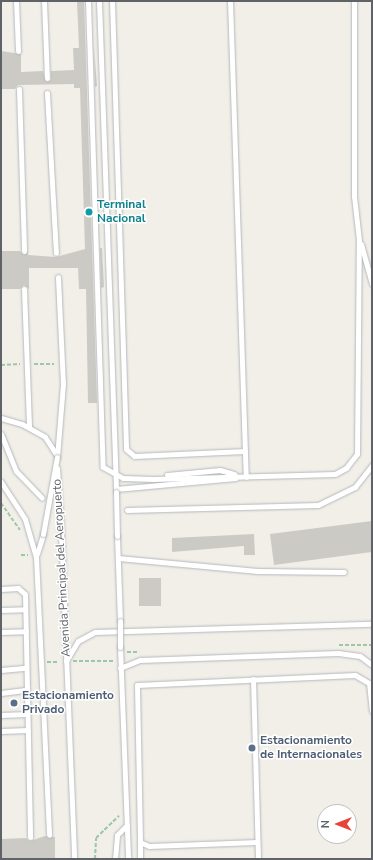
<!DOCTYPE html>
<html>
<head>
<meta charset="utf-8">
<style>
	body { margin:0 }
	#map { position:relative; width:373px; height:860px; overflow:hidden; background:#f1efe8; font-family:"Nunito Sans",sans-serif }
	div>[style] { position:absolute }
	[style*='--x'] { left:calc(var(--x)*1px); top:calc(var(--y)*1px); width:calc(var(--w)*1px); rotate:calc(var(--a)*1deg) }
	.building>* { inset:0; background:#cccac5 }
	.path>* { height:2px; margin-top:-1px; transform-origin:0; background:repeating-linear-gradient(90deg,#9cc7a9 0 4px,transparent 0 6px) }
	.roads { filter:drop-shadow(0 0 1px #b5b8bc) drop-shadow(0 0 1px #b5b8bc) }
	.service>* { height:5px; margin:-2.5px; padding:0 2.5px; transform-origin:2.5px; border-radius:2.5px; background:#fff }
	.bridges { filter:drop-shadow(0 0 1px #b5b8bc) drop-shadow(0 0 1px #b5b8bc) }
	.service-bridge>* { height:5px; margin:-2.5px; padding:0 2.5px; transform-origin:2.5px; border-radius:2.5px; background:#fff }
	.dots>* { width:11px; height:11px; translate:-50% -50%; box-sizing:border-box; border:2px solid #fff; border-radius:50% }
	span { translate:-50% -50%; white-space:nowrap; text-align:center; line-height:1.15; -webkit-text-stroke:3px #fff; paint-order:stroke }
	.culture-label { font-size:12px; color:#0d838f; font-weight:700 }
	.left { translate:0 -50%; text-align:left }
	.street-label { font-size:12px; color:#5f6368 }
	.service-label { font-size:12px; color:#4e5e75; font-weight:700 }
	.frame { position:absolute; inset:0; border:2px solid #5f6368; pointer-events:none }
	.north { position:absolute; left:317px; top:804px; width:40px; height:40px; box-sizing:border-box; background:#fff; border:1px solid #bfc1c3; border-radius:50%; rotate:270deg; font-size:11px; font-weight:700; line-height:16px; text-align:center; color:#5f6368 }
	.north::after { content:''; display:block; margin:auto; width:14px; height:18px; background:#ea4335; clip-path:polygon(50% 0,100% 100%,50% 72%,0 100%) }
</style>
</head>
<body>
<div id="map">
	<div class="building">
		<div style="clip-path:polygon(77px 1px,84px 1px,97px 403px,88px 403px,86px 289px,79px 289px,78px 268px,29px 268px,29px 289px,24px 285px,20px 289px,1px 289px,1px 251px,20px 251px,24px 255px,28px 251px,28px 255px,56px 257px,85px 249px,80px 88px,74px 88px,74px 84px,18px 85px,15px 89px,1px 89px,1px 51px,21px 54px,21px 72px,43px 71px,46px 82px,51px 80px,51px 71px,74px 70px,73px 48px,79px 48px)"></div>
		<div style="clip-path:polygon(94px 48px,97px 86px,95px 87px)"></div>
		<div style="clip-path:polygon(100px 248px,102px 248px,104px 287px,101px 288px)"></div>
		<div style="clip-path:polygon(372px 521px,372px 552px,274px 565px,270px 534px)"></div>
		<div style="clip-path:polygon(254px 534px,255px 555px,244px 555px,244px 546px,172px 552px,172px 538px)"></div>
		<div style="clip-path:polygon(139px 578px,161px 578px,161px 606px,139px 606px)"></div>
		<div style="clip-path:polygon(45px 836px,55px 837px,55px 859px,1px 859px,1px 839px,26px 838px,30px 841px)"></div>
	</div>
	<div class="path">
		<div style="--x:34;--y:364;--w:20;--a:0"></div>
		<div style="--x:1;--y:365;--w:19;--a:-3"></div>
		<div style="--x:1;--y:503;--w:33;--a:55"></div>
		<div style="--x:21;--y:555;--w:7;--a:0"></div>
		<div style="--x:339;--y:645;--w:33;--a:0"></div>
		<div style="--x:127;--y:652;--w:12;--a:0"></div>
		<div style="--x:73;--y:661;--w:40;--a:0"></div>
		<div style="--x:47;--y:662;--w:12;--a:0"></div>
		<div style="--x:95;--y:859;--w:21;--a:-87"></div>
		<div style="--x:96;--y:838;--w:32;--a:-44"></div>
	</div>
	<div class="roads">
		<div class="service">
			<div style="--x:16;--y:1;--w:50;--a:87.7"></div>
			<div style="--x:44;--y:1;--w:77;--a:87.8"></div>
			<div style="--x:88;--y:1;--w:466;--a:88.2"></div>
			<div style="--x:103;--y:467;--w:23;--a:29"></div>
			<div style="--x:123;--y:478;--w:30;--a:2"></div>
			<div style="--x:153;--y:479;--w:182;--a:-1.6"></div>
			<div style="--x:335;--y:474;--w:13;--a:-29"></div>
			<div style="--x:346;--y:468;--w:18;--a:-52"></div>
			<div style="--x:357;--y:454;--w:214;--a:-89.5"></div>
			<div style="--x:359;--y:240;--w:44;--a:-96.5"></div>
			<div style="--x:354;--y:196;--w:195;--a:-90"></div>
			<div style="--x:99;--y:1;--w:491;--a:88"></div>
			<div style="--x:112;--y:1;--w:448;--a:88.2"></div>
			<div style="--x:126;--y:449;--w:11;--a:41"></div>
			<div style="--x:134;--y:456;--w:111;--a:-2.6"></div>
			<div style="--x:230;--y:1;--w:476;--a:88.1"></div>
			<div style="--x:19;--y:89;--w:162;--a:88.2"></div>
			<div style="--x:47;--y:93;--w:160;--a:86.8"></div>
			<div style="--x:361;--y:244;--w:41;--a:74.6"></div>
			<div style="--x:24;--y:289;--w:138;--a:87.9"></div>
			<div style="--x:1;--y:418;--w:22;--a:16"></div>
			<div style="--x:22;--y:424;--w:26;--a:29"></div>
			<div style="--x:45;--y:437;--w:20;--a:57"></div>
			<div style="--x:1;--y:434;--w:40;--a:68"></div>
			<div style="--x:16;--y:471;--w:37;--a:46"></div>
			<div style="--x:57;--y:457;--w:73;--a:-85.3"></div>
			<div style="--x:63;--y:384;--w:107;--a:-92.7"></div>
			<div style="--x:167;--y:475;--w:53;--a:-5.4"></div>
			<div style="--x:220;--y:470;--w:15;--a:16"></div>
			<div style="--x:1;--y:482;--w:44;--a:57"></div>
			<div style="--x:25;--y:519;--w:40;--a:74"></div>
			<div style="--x:36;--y:557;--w:278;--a:87.3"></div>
			<div style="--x:116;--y:489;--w:120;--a:-5.3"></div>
			<div style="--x:127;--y:510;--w:191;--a:-1.5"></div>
			<div style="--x:318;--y:505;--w:41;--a:-25.9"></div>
			<div style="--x:355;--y:487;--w:28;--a:-52"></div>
			<div style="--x:61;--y:530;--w:329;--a:87.7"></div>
			<div style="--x:117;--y:536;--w:85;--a:88"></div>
			<div style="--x:37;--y:554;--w:21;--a:-73"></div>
			<div style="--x:118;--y:558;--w:140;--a:5.3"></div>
			<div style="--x:257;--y:571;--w:87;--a:0.7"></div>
			<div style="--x:1;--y:589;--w:17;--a:-3"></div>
			<div style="--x:18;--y:588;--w:9;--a:41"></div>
			<div style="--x:25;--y:594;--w:243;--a:88.8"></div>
			<div style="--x:1;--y:610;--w:24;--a:-2"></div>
			<div style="--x:1;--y:632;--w:25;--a:-2"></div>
			<div style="--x:120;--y:647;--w:212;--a:87.8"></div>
			<div style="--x:66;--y:661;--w:23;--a:-59"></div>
			<div style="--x:78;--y:641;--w:19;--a:-28"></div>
			<div style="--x:95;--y:632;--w:277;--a:-1.7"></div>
			<div style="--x:120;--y:668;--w:22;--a:-22"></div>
			<div style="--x:140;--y:660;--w:198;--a:-2"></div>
			<div style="--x:338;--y:653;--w:22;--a:8"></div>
			<div style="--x:360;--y:656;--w:15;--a:37"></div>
			<div style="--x:1;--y:670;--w:25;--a:-5"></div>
			<div style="--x:253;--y:679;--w:180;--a:88.4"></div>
			<div style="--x:1;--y:693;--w:26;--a:-7"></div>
			<div style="--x:1;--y:715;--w:26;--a:-2"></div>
			<div style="--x:1;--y:731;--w:27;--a:-2"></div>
			<div style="--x:140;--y:842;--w:17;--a:90"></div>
			<div style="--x:257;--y:842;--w:108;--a:177.9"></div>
			<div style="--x:149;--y:846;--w:10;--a:-156"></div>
			<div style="--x:140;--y:842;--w:157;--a:-91.1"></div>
			<div style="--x:137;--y:685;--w:218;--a:-2.6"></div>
			<div style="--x:355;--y:675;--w:16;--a:30"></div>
			<div style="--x:369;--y:683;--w:28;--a:84"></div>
			<div style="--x:115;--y:859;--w:24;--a:-85"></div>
			<div style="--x:117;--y:835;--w:14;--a:-45"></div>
		</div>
	</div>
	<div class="bridges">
		<div class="service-bridge">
			<div style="--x:57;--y:468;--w:62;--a:86.3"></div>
			<div style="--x:116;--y:492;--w:44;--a:88.7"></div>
			<div style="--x:43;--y:534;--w:78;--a:-79.7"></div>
			<div style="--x:120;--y:621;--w:26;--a:90"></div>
		</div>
	</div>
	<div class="dots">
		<div style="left:89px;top:212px;background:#0f9aa8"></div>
		<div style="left:14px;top:703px;background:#5c6f8a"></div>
		<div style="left:252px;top:748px;background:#5c6f8a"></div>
	</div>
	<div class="culture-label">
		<span class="left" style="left:97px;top:212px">Terminal<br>Nacional</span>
	</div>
	<div class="street-label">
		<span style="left:62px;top:568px;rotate:-93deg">Avenida Principal del Aeropuerto</span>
	</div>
	<div class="service-label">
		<span class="left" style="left:22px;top:703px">Estacionamiento<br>Privado</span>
		<span class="left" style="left:260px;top:748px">Estacionamiento<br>de Internacionales</span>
	</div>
	<div class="frame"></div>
	<div class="north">N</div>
</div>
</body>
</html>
